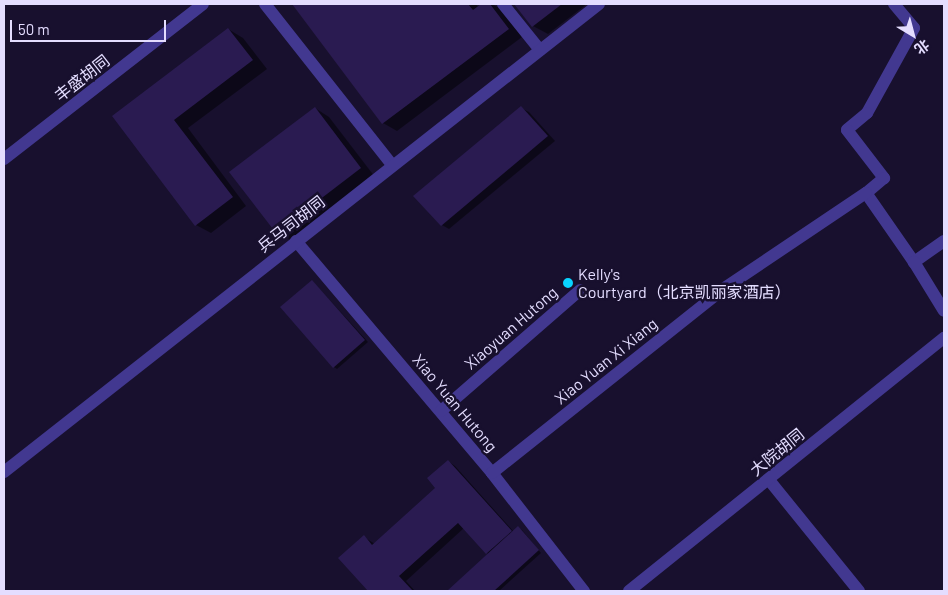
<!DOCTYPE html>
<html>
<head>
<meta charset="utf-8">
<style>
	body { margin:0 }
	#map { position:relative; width:948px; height:595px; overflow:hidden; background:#18102e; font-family:Barlow,"Noto Sans SC",sans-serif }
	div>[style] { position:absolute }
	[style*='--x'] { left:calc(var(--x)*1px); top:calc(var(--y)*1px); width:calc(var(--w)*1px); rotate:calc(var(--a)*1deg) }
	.shadow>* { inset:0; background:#0007 }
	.building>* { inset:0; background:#2a1b51 }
	.minor>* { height:12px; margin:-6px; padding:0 6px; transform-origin:6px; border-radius:6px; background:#423890 }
	.dots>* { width:14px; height:14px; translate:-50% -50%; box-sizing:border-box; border:2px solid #18102e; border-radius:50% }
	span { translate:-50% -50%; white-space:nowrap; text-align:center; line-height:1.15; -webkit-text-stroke:5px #18102e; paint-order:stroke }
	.street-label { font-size:16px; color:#e4ddff }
	.poi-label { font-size:16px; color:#e4ddff }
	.left { translate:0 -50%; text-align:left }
	.frame { position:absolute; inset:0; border:5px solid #e4ddff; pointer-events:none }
	.north { position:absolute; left:888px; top:10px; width:50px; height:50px; -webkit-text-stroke:4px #18102e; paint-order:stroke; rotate:143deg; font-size:14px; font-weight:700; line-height:20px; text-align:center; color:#e4ddff }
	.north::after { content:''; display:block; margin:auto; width:18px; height:22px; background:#e4ddff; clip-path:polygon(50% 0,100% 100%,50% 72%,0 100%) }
	.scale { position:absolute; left:10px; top:20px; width:156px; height:22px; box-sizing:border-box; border:2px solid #e4ddff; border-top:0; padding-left:6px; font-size:15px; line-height:18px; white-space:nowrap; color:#e4ddff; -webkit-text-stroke:4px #18102e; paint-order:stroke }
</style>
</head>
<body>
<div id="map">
	<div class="shadow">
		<div style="clip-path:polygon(294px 4px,476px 4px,478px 7px,483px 4px,492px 4px,501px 9px,522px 37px,397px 131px,383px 123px)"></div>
		<div style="clip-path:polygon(516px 4px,587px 4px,548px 34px,533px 26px)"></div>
		<div style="clip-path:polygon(228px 29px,243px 38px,267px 69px,188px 128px,246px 206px,211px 233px,196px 225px,114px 116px)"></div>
		<div style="clip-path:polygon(315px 108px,329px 117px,375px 177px,291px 240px,277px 232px)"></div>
		<div style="clip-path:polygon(521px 108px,529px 112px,555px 141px,449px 229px,442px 225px)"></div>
		<div style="clip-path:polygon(315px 284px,368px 342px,337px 369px,334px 367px)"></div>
		<div style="clip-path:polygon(448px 461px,455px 466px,514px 532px,518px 528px,522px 530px,541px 553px,499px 591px,449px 591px,489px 555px,464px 528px,406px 581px,415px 591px,369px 591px,340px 558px,364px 537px,375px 544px,437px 488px)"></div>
	</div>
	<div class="building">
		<div style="clip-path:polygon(292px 4px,468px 4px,473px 10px,481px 4px,490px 4px,509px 29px,382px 124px)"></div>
		<div style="clip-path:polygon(514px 4px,562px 4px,532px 27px)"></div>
		<div style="clip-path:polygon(228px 28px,253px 60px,174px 120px,233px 197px,195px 226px,112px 116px)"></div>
		<div style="clip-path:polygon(521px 106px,548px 136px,441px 226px,413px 196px)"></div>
		<div style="clip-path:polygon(315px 107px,361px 168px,276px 233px,229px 172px)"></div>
		<div style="clip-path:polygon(312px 280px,365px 340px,333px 368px,280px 307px)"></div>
		<div style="clip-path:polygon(448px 460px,512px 531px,486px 554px,458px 523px,399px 576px,413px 591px,368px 591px,338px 558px,364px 535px,372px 545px,435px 488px,427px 478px)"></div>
		<div style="clip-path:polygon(518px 526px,539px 550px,494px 591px,447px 591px)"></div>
	</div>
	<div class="minor">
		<div style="--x:265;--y:4;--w:205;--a:51.7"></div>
		<div style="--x:503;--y:4;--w:59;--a:51.2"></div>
		<div style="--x:894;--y:4;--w:31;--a:50"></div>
		<div style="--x:914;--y:28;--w:97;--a:118.9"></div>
		<div style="--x:867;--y:113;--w:26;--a:140"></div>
		<div style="--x:847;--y:130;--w:61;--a:52.4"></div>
		<div style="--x:884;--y:178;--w:23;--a:140"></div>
		<div style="--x:866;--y:193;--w:84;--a:55.2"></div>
		<div style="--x:4;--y:159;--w:252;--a:-37.9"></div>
		<div style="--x:296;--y:241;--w:304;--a:49.8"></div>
		<div style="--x:492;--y:473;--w:150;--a:52.1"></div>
		<div style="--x:944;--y:241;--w:37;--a:145"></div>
		<div style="--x:914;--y:262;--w:57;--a:58.5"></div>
		<div style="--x:441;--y:411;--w:184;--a:-41"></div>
		<div style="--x:4;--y:472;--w:757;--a:-38.19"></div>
		<div style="--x:492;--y:473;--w:295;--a:-38.5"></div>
		<div style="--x:723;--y:289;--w:172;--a:-33.9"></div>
		<div style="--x:769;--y:480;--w:143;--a:51"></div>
		<div style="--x:629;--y:591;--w:404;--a:-38.8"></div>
	</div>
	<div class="dots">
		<div style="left:568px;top:283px;background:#09d3ff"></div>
	</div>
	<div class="street-label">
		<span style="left:82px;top:78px;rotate:-38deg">丰盛胡同</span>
		<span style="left:291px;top:224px;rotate:-38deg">兵马司胡同</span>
		<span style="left:511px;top:328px;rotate:-41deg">Xiaoyuan Hutong</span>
		<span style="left:606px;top:361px;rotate:-39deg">Xiao Yuan Xi Xiang</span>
		<span style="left:455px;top:403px;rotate:50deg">Xiao Yuan Hutong</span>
		<span style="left:777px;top:452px;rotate:-39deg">大院胡同</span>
	</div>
	<div class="poi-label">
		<span class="left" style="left:578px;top:283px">Kelly's<br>Courtyard（北京凯丽家酒店）</span>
	</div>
	<div class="frame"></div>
	<div class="north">北</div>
	<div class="scale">50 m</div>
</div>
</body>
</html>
